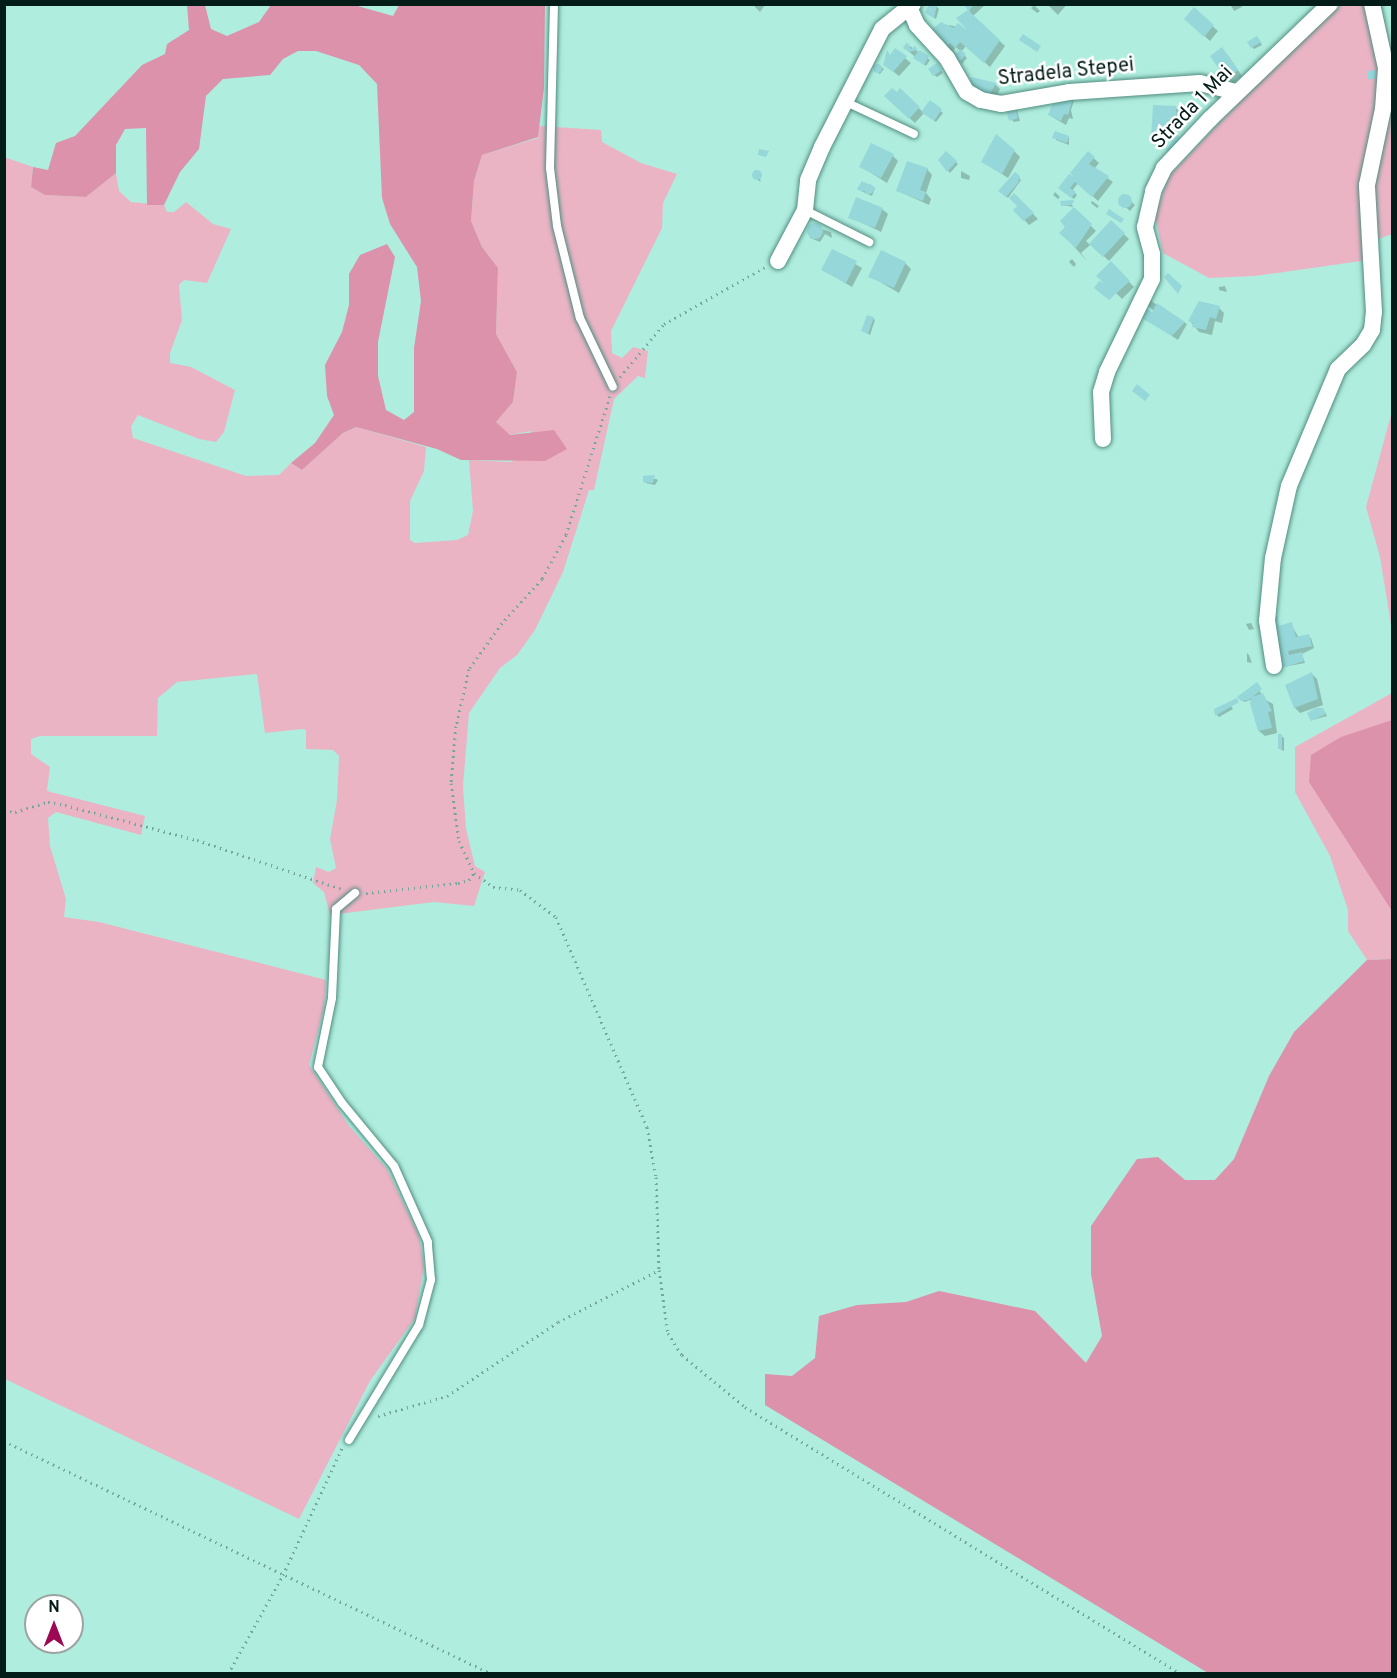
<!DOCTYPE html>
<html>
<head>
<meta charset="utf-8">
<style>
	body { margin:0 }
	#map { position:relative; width:1397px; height:1678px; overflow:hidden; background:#afedde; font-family:Overpass,sans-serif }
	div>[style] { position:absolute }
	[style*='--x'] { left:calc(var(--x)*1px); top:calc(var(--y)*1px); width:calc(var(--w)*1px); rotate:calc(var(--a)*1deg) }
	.green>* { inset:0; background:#ebb4c5 }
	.forest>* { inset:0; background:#dc92aa }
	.shadow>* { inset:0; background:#0003 }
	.building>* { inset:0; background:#96d7d9 }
	.round { border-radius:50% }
	.path>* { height:3px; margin-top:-1.5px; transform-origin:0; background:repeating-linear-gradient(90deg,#75a69b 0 1.5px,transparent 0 6px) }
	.roads { filter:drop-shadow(0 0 2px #518d80) drop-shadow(0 0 2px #518d80) }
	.service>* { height:8px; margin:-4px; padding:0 4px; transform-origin:4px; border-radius:4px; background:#fff }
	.minor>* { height:16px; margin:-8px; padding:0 8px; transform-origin:8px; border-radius:8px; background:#fff }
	span { translate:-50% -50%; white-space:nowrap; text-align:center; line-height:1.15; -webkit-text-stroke:5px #fff; paint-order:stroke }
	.street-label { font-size:20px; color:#041c17 }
	.frame { position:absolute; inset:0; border:6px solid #041c17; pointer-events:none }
	.north { position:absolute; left:24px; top:1594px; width:60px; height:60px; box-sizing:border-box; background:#fff; border:2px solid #9ba4a2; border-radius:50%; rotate:0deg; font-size:16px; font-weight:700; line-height:24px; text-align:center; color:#041c17 }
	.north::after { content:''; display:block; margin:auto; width:21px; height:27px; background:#9c0854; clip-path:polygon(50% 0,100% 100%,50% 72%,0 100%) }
</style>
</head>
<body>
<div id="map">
	<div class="green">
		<div style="clip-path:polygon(1341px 5px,1381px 5px,1392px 53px,1392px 234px,1373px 241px,1375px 259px,1255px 276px,1209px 278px,1163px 253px,1155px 216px,1168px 177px,1256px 84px)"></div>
		<div style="clip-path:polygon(539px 126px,601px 130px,602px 142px,641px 163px,677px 174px,663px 203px,662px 228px,611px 331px,612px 353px,622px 358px,633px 347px,648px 351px,645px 378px,638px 376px,614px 399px,594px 490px,589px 490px,563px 572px,535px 630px,517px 655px,500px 668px,469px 713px,463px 786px,466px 829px,475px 866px,485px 872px,474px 906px,434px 902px,330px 915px,324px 892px,313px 883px,316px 867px,329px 872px,336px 868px,330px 839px,337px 800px,339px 756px,333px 750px,306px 749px,306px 730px,302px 729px,265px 733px,257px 674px,177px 682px,158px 698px,157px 736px,40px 736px,31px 739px,31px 754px,50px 767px,47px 791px,145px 816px,141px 835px,56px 812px,48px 818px,50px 846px,66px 899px,64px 917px,99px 922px,326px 980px,324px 1008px,309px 1065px,349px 1126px,387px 1169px,419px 1236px,424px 1266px,415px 1318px,370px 1381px,299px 1519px,5px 1379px,4px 157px,33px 167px,31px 187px,45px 195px,86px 197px,116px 173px,119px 191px,131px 202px,164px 205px,167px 212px,174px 212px,186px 202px,213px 224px,231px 229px,207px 283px,184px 280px,179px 285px,182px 320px,170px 353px,170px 363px,191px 367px,235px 390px,224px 432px,216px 442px,199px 439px,138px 415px,131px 426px,133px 438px,246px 476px,279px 475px,291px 463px,302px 470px,343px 433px,356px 427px,426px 447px,424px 471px,410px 501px,410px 540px,415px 543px,457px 540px,468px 535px,473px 511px,469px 460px,512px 462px,532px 431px,509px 435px,496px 422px,513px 402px,517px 372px,496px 334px,498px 268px,482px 247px,471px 221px,474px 181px,482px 155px,538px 138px)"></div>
		<div style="clip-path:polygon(1392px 411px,1392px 631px,1380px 557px,1366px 507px)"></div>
		<div style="clip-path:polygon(1392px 693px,1392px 959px,1367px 960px,1348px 931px,1348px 910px,1330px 856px,1295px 792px,1295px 747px)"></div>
	</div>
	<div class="forest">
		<div style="clip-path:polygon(187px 5px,205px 5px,211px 29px,227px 36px,259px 22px,271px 5px,354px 5px,393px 16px,399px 5px,545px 5px,544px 88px,538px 137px,482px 155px,474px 181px,471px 221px,482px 247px,498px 268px,496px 334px,517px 372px,513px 402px,496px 422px,510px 435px,554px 430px,567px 449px,545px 461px,461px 460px,437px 449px,356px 427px,343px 433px,302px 470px,291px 463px,315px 443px,334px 415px,327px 396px,325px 365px,342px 332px,349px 305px,349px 274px,360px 255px,387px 244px,395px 257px,378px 342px,378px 376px,386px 410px,404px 420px,414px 412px,414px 348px,421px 301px,417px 267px,390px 224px,382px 198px,377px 84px,359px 65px,316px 51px,298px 51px,283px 59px,270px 75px,223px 79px,206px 96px,199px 149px,180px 172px,164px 205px,147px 205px,146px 128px,125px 129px,116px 145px,116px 173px,86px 197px,45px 195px,31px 187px,33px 167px,48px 170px,56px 143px,75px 136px,142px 65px,165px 54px,167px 44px,189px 30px)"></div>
		<div style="clip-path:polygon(1392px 720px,1392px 911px,1309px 782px,1311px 755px,1341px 737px)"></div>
		<div style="clip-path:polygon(1392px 959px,1392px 1673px,1208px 1673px,765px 1405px,765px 1374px,792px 1376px,815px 1358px,819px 1316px,857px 1305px,906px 1302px,939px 1291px,1035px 1311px,1086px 1363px,1102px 1336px,1091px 1274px,1091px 1226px,1137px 1159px,1158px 1157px,1185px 1180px,1215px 1180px,1234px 1159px,1269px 1076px,1294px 1032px,1367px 960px)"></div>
	</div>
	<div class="shadow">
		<div style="clip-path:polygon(752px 4px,764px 4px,765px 5px,760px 12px)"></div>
		<div style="clip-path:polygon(evenodd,965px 4px,986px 4px,973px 16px,1005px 46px,990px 67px,966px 46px,961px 52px,967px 58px,962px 64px,944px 44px,949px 25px,969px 30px,958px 19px,970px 10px,965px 4px,956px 47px,960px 51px,957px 55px,953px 51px,956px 47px)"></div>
		<div style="clip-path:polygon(1047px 4px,1067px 4px,1058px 15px)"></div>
		<div style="clip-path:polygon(1230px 4px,1241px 4px,1242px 7px,1234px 11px)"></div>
		<div style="clip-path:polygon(1034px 5px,1040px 11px,1037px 13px,1031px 8px)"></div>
		<div style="clip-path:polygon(936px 6px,939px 9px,936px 19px,926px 13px)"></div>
		<div style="clip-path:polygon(1194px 10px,1218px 31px,1210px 41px,1191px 24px)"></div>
		<div style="clip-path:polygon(1259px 40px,1262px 45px,1254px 49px,1252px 47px)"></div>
		<div style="clip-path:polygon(907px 44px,930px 60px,926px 66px,907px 50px)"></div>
		<div style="clip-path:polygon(895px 50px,911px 63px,899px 76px,885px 65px)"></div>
		<div style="clip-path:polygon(1227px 54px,1242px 76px,1233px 83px,1227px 78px)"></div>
		<div style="clip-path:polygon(879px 65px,884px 69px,880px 74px,878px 73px)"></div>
		<div style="clip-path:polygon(939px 67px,943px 73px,937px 77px,934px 75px)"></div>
		<div style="clip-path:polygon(995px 84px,1000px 89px,995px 100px,975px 90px)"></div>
		<div style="clip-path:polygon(900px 91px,923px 112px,930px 102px,943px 113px,936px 122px,924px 113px,915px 123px,891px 102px)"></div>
		<div style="clip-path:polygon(1075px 97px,1071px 110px,1073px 119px,1069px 118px,1066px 125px,1049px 115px,1066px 107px,1061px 102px)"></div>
		<div style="clip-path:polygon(1016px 107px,1020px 121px,1014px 122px,1012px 120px)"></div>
		<div style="clip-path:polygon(1176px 108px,1181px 113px,1181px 130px,1176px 130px,1174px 142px,1163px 139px,1160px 143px,1153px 137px)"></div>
		<div style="clip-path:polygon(1056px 133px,1069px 138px,1069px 145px,1056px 140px)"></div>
		<div style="clip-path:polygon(1014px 151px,1020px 157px,1008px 178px,983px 162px)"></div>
		<div style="clip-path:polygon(946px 153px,958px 164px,950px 173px,940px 160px)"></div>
		<div style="clip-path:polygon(1088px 153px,1099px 163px,1094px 169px,1113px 182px,1098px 201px,1078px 183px,1072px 191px,1077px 195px,1074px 199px,1062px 190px,1070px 176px,1082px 185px)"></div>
		<div style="clip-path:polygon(893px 156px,898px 161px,887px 183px,860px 166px)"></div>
		<div style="clip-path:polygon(927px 169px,932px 175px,926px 193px,931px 199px,929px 205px,898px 191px)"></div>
		<div style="clip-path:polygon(756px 171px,757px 172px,761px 182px,753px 177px)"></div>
		<div style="clip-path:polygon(961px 171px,970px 176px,969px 180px,961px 178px)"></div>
		<div style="clip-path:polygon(1015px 174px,1021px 180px,1008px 198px,1002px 193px)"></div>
		<div style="clip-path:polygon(862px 183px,875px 188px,872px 196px,861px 191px)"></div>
		<div style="clip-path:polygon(1055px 192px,1060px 197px,1058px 199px,1053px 195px)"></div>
		<div style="clip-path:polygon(1122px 194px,1135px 205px,1130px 211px,1120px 202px)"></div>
		<div style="clip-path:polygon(1014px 195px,1038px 219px,1029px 225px,1015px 210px,1019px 206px)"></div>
		<div style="clip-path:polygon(1092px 201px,1099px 206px,1097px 208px,1091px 203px)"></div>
		<div style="clip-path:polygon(1071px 202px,1073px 207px,1062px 205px)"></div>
		<div style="clip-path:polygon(882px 209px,888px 214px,881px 232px,850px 217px)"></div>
		<div style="clip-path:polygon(1074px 209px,1096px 231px,1086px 241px,1090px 245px,1081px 253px,1087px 261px,1062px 233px)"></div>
		<div style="clip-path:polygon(1111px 222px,1129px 239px,1109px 261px,1091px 244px)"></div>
		<div style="clip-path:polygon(810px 225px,831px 232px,832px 238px,825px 234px,820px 242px,810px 238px)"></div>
		<div style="clip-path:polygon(833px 251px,862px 268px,852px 287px,823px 270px)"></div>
		<div style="clip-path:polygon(1072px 259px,1076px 264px,1074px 267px,1069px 262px)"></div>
		<div style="clip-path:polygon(905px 263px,911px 269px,899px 293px,870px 276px)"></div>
		<div style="clip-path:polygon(1111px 263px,1134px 287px,1122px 299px,1099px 276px)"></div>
		<div style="clip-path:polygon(1225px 286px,1227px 292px,1219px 290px,1219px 287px)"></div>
		<div style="clip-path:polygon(1151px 301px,1187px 324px,1178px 340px,1155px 325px,1154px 311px,1148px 306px)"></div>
		<div style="clip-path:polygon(1195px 308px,1219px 308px,1224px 313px,1222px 323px,1215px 321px,1212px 335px,1199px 332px,1190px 321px)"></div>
		<div style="clip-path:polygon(873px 318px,875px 320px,870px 335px,863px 331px)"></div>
		<div style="clip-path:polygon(645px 478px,656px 479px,658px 480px,655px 485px,646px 483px)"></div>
		<div style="clip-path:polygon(1277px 618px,1279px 627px,1291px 624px,1299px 638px,1311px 638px,1314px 648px,1302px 654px,1305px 663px,1283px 667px)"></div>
		<div style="clip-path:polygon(1251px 623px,1254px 629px,1249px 630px,1246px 624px)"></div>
		<div style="clip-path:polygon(1247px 653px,1249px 655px,1252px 663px,1247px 662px)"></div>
		<div style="clip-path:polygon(1312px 674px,1317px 679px,1323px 705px,1300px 713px,1295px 708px)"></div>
		<div style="clip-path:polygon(1256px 684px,1264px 699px,1273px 704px,1277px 733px,1265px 736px,1259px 731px,1254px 699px,1244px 702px,1240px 697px)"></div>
		<div style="clip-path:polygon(1231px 706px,1233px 709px,1219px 717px,1215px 713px)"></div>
		<div style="clip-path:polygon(1325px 712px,1327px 716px,1313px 720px)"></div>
		<div style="clip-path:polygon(1281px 736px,1284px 738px,1284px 751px,1280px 749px)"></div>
	</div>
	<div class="building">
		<div style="clip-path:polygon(929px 4px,937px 5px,934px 18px,925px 13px)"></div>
		<div style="clip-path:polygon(963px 4px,975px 4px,969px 10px,971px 13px,1000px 40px,984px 63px,960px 42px,955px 48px,950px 43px,947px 46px,929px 32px,941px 22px,954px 28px,958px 23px,968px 31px,956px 18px,968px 10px)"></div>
		<div style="clip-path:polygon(1194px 7px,1214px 25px,1204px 37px,1184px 19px)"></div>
		<div style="clip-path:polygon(1023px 34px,1041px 46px,1037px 52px,1019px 40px)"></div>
		<div style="clip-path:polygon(1257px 36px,1261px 42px,1251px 48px,1247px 42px)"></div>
		<div style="clip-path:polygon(907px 42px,911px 49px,915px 46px,918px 50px,909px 52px,903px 48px)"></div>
		<div style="clip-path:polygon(1222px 47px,1238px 70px,1226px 79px,1210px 56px)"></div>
		<div style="clip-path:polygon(895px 48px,907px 56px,893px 72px,883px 65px,887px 50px,890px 55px)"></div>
		<div style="clip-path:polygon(960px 49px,966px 54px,959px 63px,953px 58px)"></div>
		<div style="clip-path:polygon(919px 50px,929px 56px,924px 65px,913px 58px)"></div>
		<div style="clip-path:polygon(937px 63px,942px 70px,933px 76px,928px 69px)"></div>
		<div class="round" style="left:872.5px;top:63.5px;width:9px;height:9px"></div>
		<div style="clip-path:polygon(1375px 70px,1376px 79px,1368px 79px,1368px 71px)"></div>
		<div style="clip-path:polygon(972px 77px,996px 83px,989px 96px,968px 85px)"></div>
		<div style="clip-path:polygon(892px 88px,897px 92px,900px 88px,920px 107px,909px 119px,884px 96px)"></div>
		<div style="clip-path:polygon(1074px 94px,1068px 115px,1064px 114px,1061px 121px,1048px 115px,1054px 100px,1060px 102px,1062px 95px)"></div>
		<div style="clip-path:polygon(930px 100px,942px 109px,934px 121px,921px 112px)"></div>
		<div style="clip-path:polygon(1014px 104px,1018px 118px,1009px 121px,1005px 106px)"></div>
		<div style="clip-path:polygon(1153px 105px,1176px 106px,1177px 126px,1172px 126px,1172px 130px,1174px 138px,1177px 135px,1183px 140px,1171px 154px,1166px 150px,1174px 138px,1159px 137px,1157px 142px,1151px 137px)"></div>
		<div style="clip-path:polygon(1055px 131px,1069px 136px,1067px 143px,1052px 138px)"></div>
		<div style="clip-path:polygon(996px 134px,1015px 150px,1002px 174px,981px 162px)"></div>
		<div style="clip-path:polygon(871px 143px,894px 154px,881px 178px,859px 167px)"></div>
		<div style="clip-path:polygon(759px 149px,769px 151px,766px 157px,758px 155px)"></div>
		<div style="clip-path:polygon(946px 151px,957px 161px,947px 172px,938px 160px)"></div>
		<div style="clip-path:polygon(1088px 151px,1095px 157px,1089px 164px,1109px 176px,1092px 197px,1075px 182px,1070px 188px,1076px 192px,1071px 198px,1058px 188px,1069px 174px,1074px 177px,1070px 173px)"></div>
		<div style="clip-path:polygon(907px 161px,928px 168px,920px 190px,926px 192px,923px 201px,896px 191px)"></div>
		<div class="round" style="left:752px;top:170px;width:10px;height:10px"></div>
		<div style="clip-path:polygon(1015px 172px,1020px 176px,1018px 183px,1006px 197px,998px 191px)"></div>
		<div style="clip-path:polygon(862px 181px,868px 184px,863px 192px,857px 189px)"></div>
		<div class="round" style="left:864px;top:184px;width:10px;height:10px"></div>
		<div style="clip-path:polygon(1014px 193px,1034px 213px,1023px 221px,1013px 210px,1017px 206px,1009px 198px)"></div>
		<div class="round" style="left:1118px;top:194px;width:14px;height:14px"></div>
		<div style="clip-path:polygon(856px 197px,883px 208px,875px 228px,848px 218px)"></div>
		<div style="clip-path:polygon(1074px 200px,1072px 205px,1061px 206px,1060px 201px)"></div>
		<div style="clip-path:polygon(1074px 207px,1092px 224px,1076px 248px,1059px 233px,1065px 227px,1060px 221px)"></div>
		<div style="clip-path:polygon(1109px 209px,1124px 219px,1121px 223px,1106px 214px)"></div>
		<div style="clip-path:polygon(1111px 220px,1125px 233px,1103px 257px,1089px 244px)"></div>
		<div class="round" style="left:807px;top:223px;width:16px;height:16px"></div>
		<div style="clip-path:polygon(832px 249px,857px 261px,846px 283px,821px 270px)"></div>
		<div style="clip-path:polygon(881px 250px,906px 262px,894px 288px,868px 277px)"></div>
		<div style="clip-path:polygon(1111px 261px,1130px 281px,1109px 300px,1094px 288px,1099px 281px,1104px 283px,1096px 276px)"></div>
		<div style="clip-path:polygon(1168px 273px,1182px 286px,1178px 294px,1164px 277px)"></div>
		<div style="clip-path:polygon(1199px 301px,1220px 306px,1216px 319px,1210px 317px,1206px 330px,1192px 327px,1193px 323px,1188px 321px)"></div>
		<div style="clip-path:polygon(1157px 303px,1185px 322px,1172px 336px,1140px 317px,1146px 308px,1152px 312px)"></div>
		<div style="clip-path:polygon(867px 315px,874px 317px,868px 334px,861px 331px)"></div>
		<div style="clip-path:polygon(1137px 384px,1150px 395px,1145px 401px,1132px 391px)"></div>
		<div style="clip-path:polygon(655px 475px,653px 483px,643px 482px,643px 476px)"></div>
		<div style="clip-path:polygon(1271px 616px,1278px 616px,1278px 626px,1292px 622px,1296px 637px,1309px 634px,1312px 646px,1288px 651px,1289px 655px,1302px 652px,1304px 661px,1282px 668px)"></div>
		<div style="clip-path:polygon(1312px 672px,1318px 699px,1294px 708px,1285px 685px)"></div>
		<div style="clip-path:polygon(1257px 682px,1262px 689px,1249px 700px,1241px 701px,1237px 697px)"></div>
		<div style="clip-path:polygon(1263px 693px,1272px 711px,1268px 712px,1272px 728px,1258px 731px,1250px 703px,1252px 697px)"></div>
		<div style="clip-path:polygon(1237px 698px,1239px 702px,1215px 716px,1214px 709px)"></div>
		<div style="clip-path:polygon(1316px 708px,1323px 708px,1326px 714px,1311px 721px,1307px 713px)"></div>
		<div style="clip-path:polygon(1278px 734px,1282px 734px,1282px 749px,1278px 749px)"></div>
	</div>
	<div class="path">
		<div style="--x:620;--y:377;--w:69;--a:-50.3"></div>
		<div style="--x:664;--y:324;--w:116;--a:-29.4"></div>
		<div style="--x:610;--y:396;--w:146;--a:107.6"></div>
		<div style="--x:566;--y:535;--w:50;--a:118.6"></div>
		<div style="--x:542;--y:579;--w:59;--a:132.3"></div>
		<div style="--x:502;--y:623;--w:57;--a:125.7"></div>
		<div style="--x:469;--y:669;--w:58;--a:102.8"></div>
		<div style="--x:456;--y:726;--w:57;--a:95"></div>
		<div style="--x:451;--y:783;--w:59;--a:82.1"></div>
		<div style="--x:459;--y:841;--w:35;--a:65"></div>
		<div style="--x:474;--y:873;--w:24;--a:36"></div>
		<div style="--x:493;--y:887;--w:27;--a:6"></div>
		<div style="--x:520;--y:890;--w:45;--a:36.9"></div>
		<div style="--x:556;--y:917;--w:229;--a:66.6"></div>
		<div style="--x:647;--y:1127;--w:51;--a:79.8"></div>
		<div style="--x:656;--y:1177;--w:93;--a:88.2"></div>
		<div style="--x:659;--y:1270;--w:64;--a:81.9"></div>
		<div style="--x:668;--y:1333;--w:26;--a:58"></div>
		<div style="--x:682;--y:1355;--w:82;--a:39.5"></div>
		<div style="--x:745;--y:1407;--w:511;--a:31.48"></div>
		<div style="--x:4;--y:811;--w:11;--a:5"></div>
		<div style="--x:15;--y:812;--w:34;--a:-17"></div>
		<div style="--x:48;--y:802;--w:17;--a:10"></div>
		<div style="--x:65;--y:805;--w:137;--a:14.9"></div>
		<div style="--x:197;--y:840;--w:153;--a:18.7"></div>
		<div style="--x:366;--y:893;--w:93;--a:-6.2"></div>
		<div style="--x:458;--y:883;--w:11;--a:-15"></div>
		<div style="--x:469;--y:880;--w:9;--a:-54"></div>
		<div style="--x:378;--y:1416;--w:72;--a:-16.2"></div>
		<div style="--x:447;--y:1396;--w:133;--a:-33.7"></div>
		<div style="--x:558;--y:1322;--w:114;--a:-27.2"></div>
		<div style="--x:4;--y:1441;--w:541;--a:25.52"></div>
		<div style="--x:228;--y:1674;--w:113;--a:-60.9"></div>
		<div style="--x:283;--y:1575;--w:140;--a:-65.1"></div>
	</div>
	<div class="roads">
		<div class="service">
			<div style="--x:554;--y:4;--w:164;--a:91.4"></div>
			<div style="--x:550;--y:168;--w:58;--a:83.1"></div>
			<div style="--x:557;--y:226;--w:95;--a:76"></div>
			<div style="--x:580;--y:318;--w:76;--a:64.4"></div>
			<div style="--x:846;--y:102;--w:75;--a:25.2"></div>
			<div style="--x:805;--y:210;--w:72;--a:26.6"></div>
			<div style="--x:349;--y:1440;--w:135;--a:-58.7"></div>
			<div style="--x:419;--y:1325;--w:47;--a:-75.1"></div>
			<div style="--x:431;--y:1280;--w:38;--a:-95"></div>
			<div style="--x:428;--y:1242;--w:83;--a:-114.1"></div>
			<div style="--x:394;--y:1166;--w:82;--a:-129.5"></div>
			<div style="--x:342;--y:1103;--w:43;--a:-123.7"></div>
			<div style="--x:318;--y:1067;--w:70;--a:-78.5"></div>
			<div style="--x:332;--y:998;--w:89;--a:-87.4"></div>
			<div style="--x:336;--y:909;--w:25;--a:-40"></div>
		</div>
		<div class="minor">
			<div style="--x:909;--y:7;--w:20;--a:66"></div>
			<div style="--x:917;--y:25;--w:45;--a:47.7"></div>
			<div style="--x:947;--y:58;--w:39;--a:60"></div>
			<div style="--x:967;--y:92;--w:16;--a:30"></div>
			<div style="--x:981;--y:100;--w:20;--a:11"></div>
			<div style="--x:1001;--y:104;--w:69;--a:-10"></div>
			<div style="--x:1069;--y:92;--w:131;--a:-3.9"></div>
			<div style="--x:1200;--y:83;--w:38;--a:14"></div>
			<div style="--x:778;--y:261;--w:58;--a:-62.1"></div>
			<div style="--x:805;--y:210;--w:30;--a:-84"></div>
			<div style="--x:808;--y:180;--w:36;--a:-67"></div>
			<div style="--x:822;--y:147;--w:132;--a:-63"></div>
			<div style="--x:882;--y:29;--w:40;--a:-39"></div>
			<div style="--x:1103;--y:439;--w:47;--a:-92.4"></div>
			<div style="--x:1101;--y:392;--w:21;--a:-73"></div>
			<div style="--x:1107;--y:372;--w:103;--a:-64.2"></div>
			<div style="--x:1152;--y:279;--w:25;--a:-90"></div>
			<div style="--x:1152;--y:254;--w:28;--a:-105"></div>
			<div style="--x:1145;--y:227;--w:37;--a:-77"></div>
			<div style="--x:1153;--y:191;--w:25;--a:-64"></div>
			<div style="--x:1164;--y:168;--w:67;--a:-46.8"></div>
			<div style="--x:1210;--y:119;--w:166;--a:-43.8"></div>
			<div style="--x:1274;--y:666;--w:46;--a:-98.8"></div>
			<div style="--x:1267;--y:621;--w:63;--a:-84.6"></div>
			<div style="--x:1273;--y:558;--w:74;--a:-77.5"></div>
			<div style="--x:1289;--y:486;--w:127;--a:-67.3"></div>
			<div style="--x:1338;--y:369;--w:35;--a:-44"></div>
			<div style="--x:1363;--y:345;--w:17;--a:-59"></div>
			<div style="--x:1372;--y:330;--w:18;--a:-84"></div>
			<div style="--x:1374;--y:312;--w:127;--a:-93.2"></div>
			<div style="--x:1367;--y:185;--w:78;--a:-78.1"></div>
			<div style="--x:1383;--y:109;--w:41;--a:-85.8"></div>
			<div style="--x:1386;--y:68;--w:66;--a:-102.3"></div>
		</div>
	</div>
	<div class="street-label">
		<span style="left:1066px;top:73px;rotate:-6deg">Stradela Stepei</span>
		<span style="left:1193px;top:108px;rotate:-46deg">Strada 1 Mai</span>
	</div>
	<div class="frame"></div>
	<div class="north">N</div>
</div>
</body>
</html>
